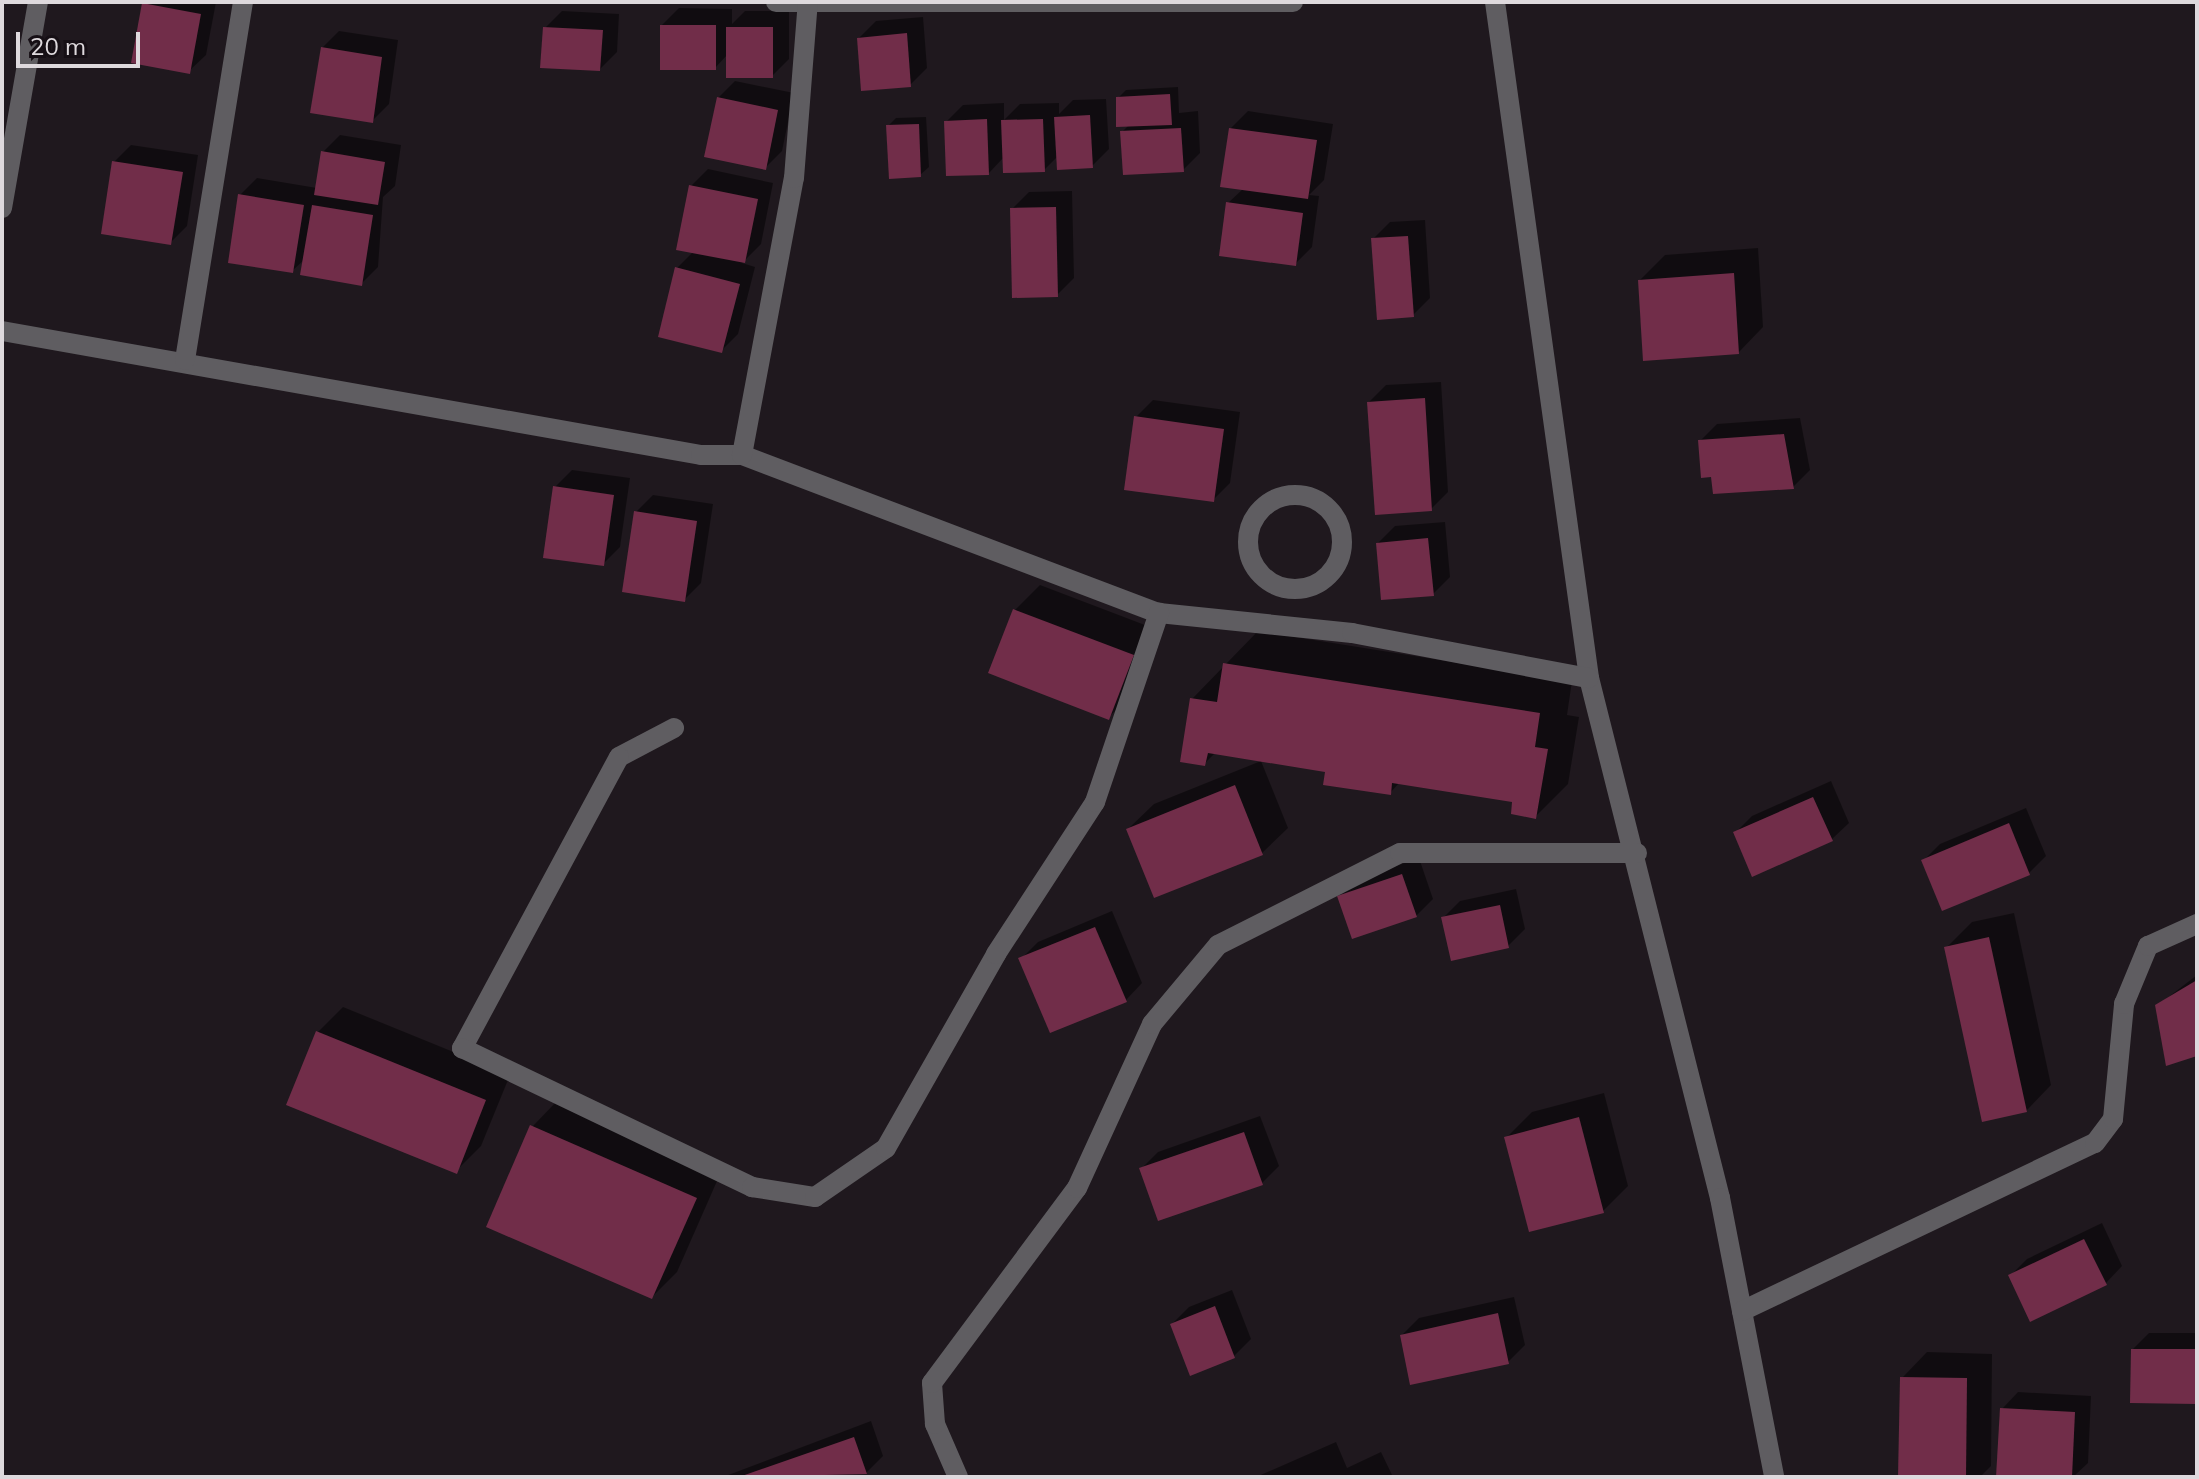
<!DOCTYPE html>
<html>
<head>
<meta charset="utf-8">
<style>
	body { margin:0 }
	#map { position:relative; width:2199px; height:1479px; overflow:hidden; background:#1f181e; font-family:Mulish,sans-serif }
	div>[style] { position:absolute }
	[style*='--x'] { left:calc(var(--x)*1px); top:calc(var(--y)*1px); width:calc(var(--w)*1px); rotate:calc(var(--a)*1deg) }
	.shadow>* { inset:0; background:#0007 }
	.building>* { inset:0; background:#712d49 }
	.minor>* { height:20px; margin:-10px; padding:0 10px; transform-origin:10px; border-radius:10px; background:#5f5d61 }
	.minor>.ring { margin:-10px; padding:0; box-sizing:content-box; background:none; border:20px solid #5f5d61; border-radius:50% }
	span { translate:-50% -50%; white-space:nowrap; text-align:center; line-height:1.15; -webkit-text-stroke:6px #160f15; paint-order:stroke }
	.frame { position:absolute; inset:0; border:4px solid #ded9dd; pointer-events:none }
	.scale { position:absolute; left:16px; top:32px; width:124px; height:36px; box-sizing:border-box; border:4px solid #ded9dd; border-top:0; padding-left:10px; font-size:24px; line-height:28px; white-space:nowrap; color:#ded9dd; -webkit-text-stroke:6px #160f15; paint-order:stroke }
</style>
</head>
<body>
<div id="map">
	<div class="shadow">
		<div style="clip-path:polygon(216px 2px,206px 55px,189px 71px,144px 4px)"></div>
		<div style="clip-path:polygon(679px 8px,732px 9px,732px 24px,745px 11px,789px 11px,789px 59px,772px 76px,728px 54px,715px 68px,662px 25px)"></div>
		<div style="clip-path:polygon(562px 11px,619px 14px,617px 52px,600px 69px,545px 28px)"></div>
		<div style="clip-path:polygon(923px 17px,927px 68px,910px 85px,859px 38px,876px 21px)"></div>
		<div style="clip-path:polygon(339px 31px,398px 40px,389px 104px,372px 121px,322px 48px)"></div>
		<div style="clip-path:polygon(735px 81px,794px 93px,782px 151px,765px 168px,718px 98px)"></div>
		<div style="clip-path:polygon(1178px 87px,1179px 113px,1198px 111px,1200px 153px,1183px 170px,1122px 132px,1130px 124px,1118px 98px,1126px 90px)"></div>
		<div style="clip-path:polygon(1106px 99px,1109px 149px,1092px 166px,1059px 155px,1044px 170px,1004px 157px,989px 173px,946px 122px,963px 105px,1004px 103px,1004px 120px,1020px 104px,1059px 103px,1059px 114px,1073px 100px)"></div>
		<div style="clip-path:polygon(1248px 111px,1333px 124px,1324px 180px,1309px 195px,1319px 196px,1312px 247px,1295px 264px,1228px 203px,1244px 188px,1231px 128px)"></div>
		<div style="clip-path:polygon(926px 117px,929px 167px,920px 175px,888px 126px,896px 118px)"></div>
		<div style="clip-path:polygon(340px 135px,401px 145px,395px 186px,383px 197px,378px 267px,361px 284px,305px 259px,292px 271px,240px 195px,257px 178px,317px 188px,323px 152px)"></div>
		<div style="clip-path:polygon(131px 145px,198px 155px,187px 226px,170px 243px,114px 162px)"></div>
		<div style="clip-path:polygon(708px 169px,773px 183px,761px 244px,742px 263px,755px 267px,738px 334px,721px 351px,677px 268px,694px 251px,691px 186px)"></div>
		<div style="clip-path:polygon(1072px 191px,1074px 278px,1057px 295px,1012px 209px,1029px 192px)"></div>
		<div style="clip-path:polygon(1425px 220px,1430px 298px,1413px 315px,1373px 239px,1390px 222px)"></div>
		<div style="clip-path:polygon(1758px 248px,1763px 327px,1738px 353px,1640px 280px,1665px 255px)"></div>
		<div style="clip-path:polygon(1441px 382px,1448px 492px,1431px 509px,1369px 402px,1386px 385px)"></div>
		<div style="clip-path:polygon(1153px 400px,1240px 412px,1230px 483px,1213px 500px,1136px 417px)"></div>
		<div style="clip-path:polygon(1800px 418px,1810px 470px,1793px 487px,1713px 475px,1700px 441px,1717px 424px)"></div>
		<div style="clip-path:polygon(572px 470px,630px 478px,620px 547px,603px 564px,555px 487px)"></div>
		<div style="clip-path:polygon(653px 495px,713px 504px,701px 583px,684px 600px,636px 512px)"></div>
		<div style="clip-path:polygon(1445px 522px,1450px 577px,1433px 594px,1378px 543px,1395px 526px)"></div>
		<div style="clip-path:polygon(1040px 585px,1158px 630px,1134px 692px,1109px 717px,1015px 610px)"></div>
		<div style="clip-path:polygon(1258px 631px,1572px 681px,1567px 715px,1579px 717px,1568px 784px,1536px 816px,1515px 801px,1400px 782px,1390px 793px,1327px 770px,1216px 752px,1204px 764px,1192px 699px)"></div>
		<div style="clip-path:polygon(1261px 761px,1288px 828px,1262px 853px,1155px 896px,1128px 829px,1154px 804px)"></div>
		<div style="clip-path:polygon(1831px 781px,1849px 823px,1832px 839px,1735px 833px,1752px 816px)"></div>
		<div style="clip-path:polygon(2026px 808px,2046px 856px,2029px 873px,1943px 909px,1923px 861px,1940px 844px)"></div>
		<div style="clip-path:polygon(1419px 858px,1433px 899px,1416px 916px,1340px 897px,1356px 880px)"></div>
		<div style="clip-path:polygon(1516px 889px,1525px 929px,1508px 946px,1443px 918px,1460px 901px)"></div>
		<div style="clip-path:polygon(1112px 911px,1142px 983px,1126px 1000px,1021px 959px,1038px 942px)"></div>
		<div style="clip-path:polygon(2014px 913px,2051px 1085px,2026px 1111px,1947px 947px,1972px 922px)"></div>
		<div style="clip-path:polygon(2197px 975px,2197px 1054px,2157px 1006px)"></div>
		<div style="clip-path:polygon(343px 1007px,510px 1075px,481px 1146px,456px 1171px,318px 1032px)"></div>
		<div style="clip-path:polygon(1604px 1093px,1628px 1186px,1603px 1211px,1506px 1138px,1532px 1112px)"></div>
		<div style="clip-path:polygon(557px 1101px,721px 1172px,677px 1272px,652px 1297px,532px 1127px)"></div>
		<div style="clip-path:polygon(1260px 1116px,1279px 1166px,1262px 1183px,1141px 1169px,1158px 1152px)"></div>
		<div style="clip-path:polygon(2102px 1223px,2122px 1266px,2106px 1283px,2010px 1276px,2027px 1259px)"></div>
		<div style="clip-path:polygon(1232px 1290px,1251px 1339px,1234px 1356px,1172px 1324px,1189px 1307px)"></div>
		<div style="clip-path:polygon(1514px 1297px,1525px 1345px,1508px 1362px,1402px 1335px,1419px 1318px)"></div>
		<div style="clip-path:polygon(2149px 1333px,2197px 1333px,2197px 1402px,2132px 1350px)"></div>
		<div style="clip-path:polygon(1927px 1352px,1992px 1354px,1991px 1466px,1980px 1477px,1900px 1477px,1902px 1378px)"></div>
		<div style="clip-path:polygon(2018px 1392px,2091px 1396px,2088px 1463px,2073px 1477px,2019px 1477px,2002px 1409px)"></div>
		<div style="clip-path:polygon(871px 1421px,883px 1456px,866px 1473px,723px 1477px)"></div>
		<div style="clip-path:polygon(1336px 1442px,1347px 1468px,1381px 1452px,1393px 1477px,1256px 1477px)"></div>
	</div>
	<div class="building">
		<div style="clip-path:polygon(142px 3px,201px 14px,190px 74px,131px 63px)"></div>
		<div style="clip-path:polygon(660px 25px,716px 25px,716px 70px,660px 70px)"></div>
		<div style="clip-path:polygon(543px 27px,603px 30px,600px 71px,540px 68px)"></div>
		<div style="clip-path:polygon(726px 27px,773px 27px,773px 78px,726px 78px)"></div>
		<div style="clip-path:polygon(907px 33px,911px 87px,861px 91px,857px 38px)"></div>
		<div style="clip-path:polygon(321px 47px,382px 57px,373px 123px,310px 113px)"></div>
		<div style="clip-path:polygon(1170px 94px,1172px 125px,1116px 127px,1116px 97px)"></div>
		<div style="clip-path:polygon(717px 97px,778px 110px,766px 170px,704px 157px)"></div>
		<div style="clip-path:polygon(1090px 115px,1093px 168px,1057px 170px,1054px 117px)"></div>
		<div style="clip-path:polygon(987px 119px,989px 175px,946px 176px,944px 121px)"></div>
		<div style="clip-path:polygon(1043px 119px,1045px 172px,1003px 173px,1001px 120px)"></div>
		<div style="clip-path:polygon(919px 124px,921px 177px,889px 179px,886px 125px)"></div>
		<div style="clip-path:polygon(1181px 128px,1184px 172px,1123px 175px,1120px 131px)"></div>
		<div style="clip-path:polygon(1229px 128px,1317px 140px,1308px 199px,1220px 187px)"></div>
		<div style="clip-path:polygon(321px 151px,385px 162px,378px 205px,314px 195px)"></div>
		<div style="clip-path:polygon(112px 161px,183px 172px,171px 245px,101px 234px)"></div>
		<div style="clip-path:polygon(689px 185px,758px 199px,745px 263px,676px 250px)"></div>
		<div style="clip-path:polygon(238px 194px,304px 205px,293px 273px,228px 263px)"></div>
		<div style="clip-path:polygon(1226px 202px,1303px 213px,1296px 266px,1219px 256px)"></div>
		<div style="clip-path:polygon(312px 205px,373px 215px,362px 286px,300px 275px)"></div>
		<div style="clip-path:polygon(1056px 207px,1058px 297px,1012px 298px,1010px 208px)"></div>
		<div style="clip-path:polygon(1408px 236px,1414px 317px,1377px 320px,1371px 238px)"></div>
		<div style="clip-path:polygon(675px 267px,740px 284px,722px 353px,658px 337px)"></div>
		<div style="clip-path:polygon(1734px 273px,1739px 354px,1643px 361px,1638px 280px)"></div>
		<div style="clip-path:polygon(1425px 398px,1432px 511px,1375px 515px,1367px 402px)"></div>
		<div style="clip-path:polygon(1134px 416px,1224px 429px,1214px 502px,1124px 490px)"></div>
		<div style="clip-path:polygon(1784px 434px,1794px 489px,1713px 494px,1711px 477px,1701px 478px,1698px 440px)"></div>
		<div style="clip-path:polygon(553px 486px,614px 495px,604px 566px,543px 558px)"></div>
		<div style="clip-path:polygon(634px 511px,697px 521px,685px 602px,622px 592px)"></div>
		<div style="clip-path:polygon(1428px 538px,1434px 596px,1381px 600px,1376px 543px)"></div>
		<div style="clip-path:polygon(1013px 609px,1134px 655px,1109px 720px,988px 673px)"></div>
		<div style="clip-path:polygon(1223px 663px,1540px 713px,1535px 747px,1548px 749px,1536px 819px,1511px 814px,1512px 802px,1392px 783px,1391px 795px,1323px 785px,1325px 772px,1208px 753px,1205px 766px,1180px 762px,1190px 698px,1217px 702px)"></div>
		<div style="clip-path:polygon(1235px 785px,1263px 855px,1154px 898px,1126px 829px)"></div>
		<div style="clip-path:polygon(1813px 797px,1833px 841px,1752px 877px,1733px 832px)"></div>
		<div style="clip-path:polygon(2009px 823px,2030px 875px,1942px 911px,1921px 860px)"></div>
		<div style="clip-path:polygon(1402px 874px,1417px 917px,1352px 939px,1337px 896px)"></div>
		<div style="clip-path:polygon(1500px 905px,1509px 948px,1451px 961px,1441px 917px)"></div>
		<div style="clip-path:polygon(1095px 927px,1127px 1002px,1050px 1033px,1018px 958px)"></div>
		<div style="clip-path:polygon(1989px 937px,2027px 1112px,1982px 1122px,1944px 947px)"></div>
		<div style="clip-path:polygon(2197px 980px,2197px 1056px,2166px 1066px,2155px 1005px)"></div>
		<div style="clip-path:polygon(316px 1031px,486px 1100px,457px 1174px,286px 1105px)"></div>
		<div style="clip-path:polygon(1579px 1117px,1604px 1213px,1529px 1232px,1504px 1137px)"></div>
		<div style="clip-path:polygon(530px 1125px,697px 1198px,652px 1299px,486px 1227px)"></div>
		<div style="clip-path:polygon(1244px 1132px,1263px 1185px,1158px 1221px,1139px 1168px)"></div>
		<div style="clip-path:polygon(2084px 1239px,2107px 1285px,2030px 1322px,2008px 1275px)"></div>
		<div style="clip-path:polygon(1215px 1306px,1235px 1358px,1190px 1376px,1170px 1324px)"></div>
		<div style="clip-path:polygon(1498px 1313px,1509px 1364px,1410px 1385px,1400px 1335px)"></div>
		<div style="clip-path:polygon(2131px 1349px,2197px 1349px,2197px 1404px,2130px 1403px)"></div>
		<div style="clip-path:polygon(1900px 1377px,1967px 1378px,1966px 1477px,1898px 1477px)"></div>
		<div style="clip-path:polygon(2000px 1408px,2075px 1412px,2072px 1477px,1996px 1477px)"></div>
		<div style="clip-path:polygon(854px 1437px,867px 1474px,739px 1477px)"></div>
	</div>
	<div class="minor">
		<div style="--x:776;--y:2;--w:517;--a:0"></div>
		<div style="--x:1495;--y:2;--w:683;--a:82.08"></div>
		<div style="--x:1589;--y:678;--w:536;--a:75.86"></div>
		<div style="--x:1720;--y:1198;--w:284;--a:79"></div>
		<div style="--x:2;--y:208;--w:209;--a:-80.1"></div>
		<div style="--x:2;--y:331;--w:710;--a:10.06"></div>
		<div style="--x:701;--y:455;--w:41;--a:0"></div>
		<div style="--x:742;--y:455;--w:446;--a:20.8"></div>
		<div style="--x:1159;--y:613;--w:194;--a:5.9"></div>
		<div style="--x:1352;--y:633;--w:241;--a:10.8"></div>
		<div style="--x:185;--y:360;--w:363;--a:-80.8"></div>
		<div style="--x:742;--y:455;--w:282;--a:-79.4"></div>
		<div style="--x:794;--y:178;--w:177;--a:-85.5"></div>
		<div class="ring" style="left:1248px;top:495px;width:74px;height:74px"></div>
		<div style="--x:674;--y:728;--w:62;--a:152.2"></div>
		<div style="--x:619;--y:757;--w:331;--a:118.3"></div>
		<div style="--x:462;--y:1048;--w:322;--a:25.6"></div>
		<div style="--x:752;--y:1187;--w:64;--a:9"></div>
		<div style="--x:815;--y:1197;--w:86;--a:-34.6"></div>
		<div style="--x:886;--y:1148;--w:223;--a:-60.4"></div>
		<div style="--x:996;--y:954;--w:181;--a:-56.9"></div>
		<div style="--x:1095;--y:802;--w:200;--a:-71.3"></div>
		<div style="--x:1742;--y:1311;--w:391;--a:-25.5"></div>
		<div style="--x:2095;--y:1143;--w:30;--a:-53"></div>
		<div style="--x:2113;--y:1119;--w:116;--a:-84.5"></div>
		<div style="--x:2124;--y:1004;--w:63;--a:-67.5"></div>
		<div style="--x:2148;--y:946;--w:54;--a:-24.2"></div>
		<div style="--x:958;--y:1477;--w:58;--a:-113.5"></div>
		<div style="--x:935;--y:1424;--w:41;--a:-94.2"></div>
		<div style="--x:932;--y:1383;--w:243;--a:-53.4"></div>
		<div style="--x:1077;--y:1188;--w:180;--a:-65.4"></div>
		<div style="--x:1152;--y:1024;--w:103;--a:-50.1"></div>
		<div style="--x:1218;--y:945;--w:204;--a:-26.8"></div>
		<div style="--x:1400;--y:853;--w:237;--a:0"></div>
	</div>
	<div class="frame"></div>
	<div class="scale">20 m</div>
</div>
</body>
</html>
